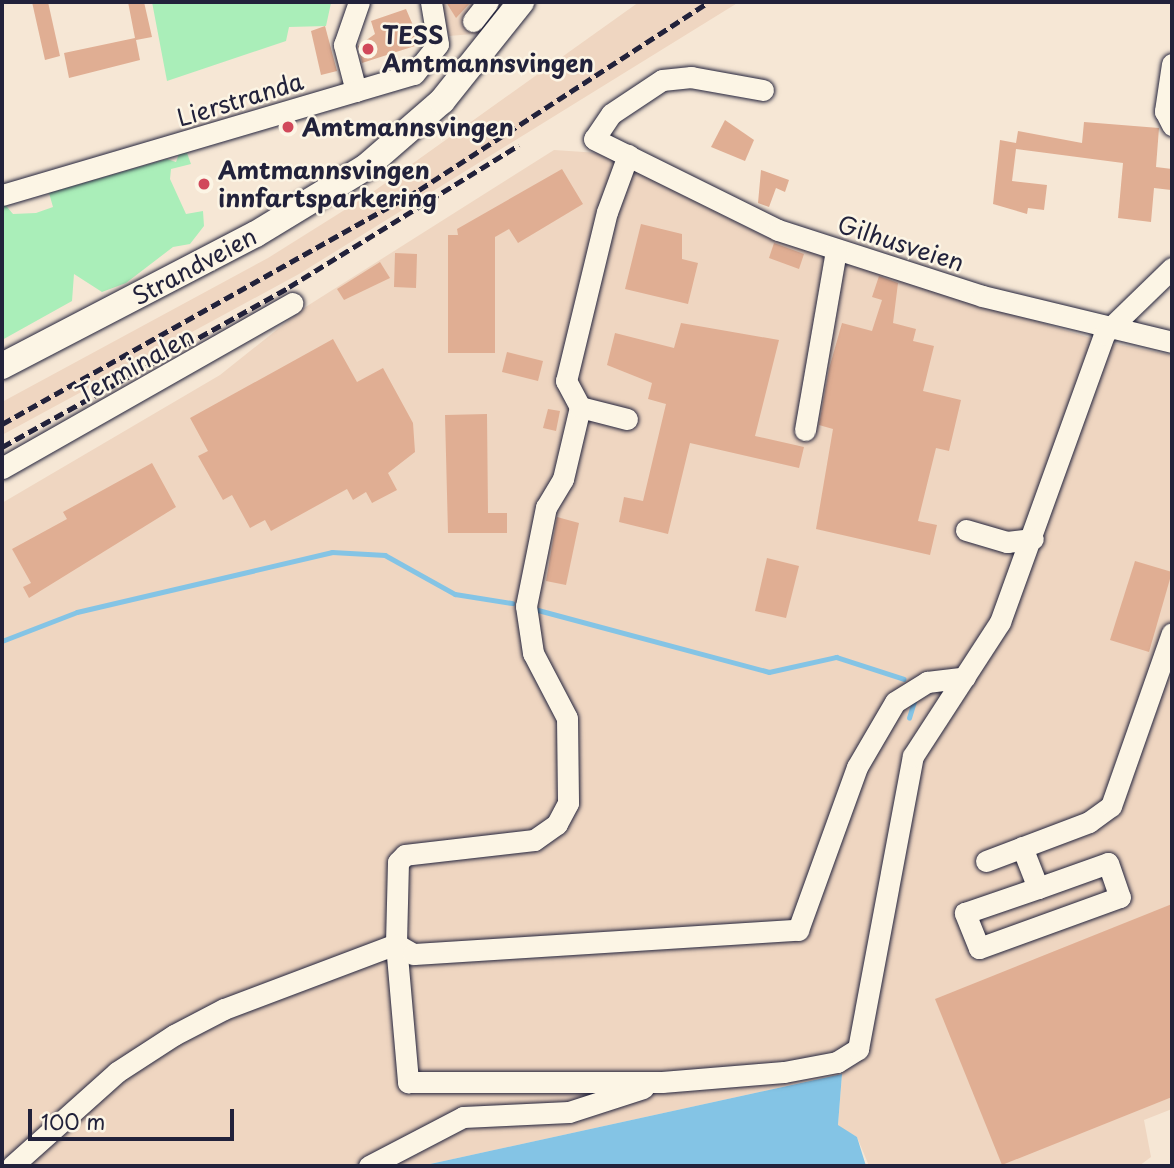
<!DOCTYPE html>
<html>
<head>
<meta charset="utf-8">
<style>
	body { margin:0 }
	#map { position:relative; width:1174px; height:1168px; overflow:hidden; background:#f6e7d5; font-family:"Playpen Sans",sans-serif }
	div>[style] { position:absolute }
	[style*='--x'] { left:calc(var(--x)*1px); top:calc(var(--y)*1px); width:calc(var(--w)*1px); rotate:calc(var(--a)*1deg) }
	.built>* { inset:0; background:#efd6c1 }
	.green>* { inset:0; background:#aaeeb9 }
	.water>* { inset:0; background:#84c4e5 }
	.stream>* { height:4.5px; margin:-2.25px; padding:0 2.25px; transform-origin:2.25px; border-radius:2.25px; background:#84c4e5 }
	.building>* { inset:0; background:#e0ae93 }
	.roads { filter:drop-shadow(0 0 2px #22223b) drop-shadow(0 0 2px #22223b) }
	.minor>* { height:21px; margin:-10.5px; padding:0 10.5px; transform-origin:10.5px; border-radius:10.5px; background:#fcf5e5 }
	.major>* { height:26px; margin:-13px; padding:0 13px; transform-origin:13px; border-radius:13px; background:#fcf5e5 }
	.rail>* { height:4.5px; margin-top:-2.25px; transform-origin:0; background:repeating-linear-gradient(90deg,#22223b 0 10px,transparent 0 15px) }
	.dots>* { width:19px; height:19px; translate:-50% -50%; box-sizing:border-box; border:4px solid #fcf5e5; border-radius:50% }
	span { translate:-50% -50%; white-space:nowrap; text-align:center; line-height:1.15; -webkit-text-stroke:5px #fcf5e5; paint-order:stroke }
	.poi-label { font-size:24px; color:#22223b; font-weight:700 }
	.left { translate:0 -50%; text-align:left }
	.street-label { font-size:24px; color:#22223b }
	.frame { position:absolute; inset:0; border:4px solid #22223b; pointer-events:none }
	.scale { position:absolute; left:28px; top:1109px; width:206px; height:32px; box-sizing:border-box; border:4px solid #22223b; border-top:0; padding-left:9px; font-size:21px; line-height:24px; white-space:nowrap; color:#22223b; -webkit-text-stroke:5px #fcf5e5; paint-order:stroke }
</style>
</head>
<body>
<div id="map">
	<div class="built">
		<div style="clip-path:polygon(440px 2px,508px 2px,484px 33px,449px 36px)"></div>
		<div style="clip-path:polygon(639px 2px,739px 2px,299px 274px,2px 435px,2px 402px,268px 258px,370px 194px)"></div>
		<div style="clip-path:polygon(554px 150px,599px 153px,764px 236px,1097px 340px,1172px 355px,1172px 1109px,1144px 1120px,1151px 1157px,1139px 1166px,869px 1166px,857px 1137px,838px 1126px,842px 1074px,421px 1166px,2px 1166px,2px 503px,220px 375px,304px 308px)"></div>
	</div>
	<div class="green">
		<div style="clip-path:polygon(152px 2px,330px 2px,331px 3px,326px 26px,289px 27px,286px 41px,167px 81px)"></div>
		<div style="clip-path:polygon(187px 153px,191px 164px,171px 169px,170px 179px,186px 214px,203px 211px,204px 226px,190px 244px,173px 247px,126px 283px,102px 292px,74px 274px,72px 301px,2px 340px,2px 201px,13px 214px,36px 213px,53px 207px,49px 193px,167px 159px,176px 162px,179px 154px)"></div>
	</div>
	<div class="water">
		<div style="clip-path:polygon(842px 1074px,838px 1125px,857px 1137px,866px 1166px,421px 1166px)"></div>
	</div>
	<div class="stream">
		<div style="--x:538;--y:610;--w:239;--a:15"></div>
		<div style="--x:769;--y:672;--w:69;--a:-12.6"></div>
		<div style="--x:836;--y:657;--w:71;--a:17.9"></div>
		<div style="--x:2;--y:641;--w:80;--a:-21.1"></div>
		<div style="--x:77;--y:612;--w:262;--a:-13.2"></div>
		<div style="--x:332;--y:552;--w:53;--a:3.2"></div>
		<div style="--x:385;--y:555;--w:80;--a:29.1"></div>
		<div style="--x:455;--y:594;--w:58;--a:9"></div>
		<div style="--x:909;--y:718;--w:17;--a:-73"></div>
	</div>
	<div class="building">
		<div style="clip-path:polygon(32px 2px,48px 2px,60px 56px,45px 60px)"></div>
		<div style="clip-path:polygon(128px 2px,144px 2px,152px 37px,136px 40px,140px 60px,69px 78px,64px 53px,135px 38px)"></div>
		<div style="clip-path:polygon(446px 2px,471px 2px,456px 18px)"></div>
		<div style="clip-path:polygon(406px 9px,421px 44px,362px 63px,358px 46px,375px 34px,371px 21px)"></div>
		<div style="clip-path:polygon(325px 26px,337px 71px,321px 75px,311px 31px)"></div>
		<div style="clip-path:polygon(725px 120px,754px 140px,745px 161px,711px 147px)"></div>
		<div style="clip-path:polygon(1084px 122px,1159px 128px,1156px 167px,1172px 169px,1172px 177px,1171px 190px,1154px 188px,1151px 222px,1118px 218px,1123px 163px,1016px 149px,1012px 181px,1047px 185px,1044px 210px,1028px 208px,1027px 214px,993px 204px,1000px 140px,1016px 143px,1018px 131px,1082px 143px)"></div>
		<div style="clip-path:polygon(562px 169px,583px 204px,518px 243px,509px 229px,495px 237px,495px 353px,448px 353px,448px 235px,458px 235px,457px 229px)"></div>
		<div style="clip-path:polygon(761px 170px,789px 180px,785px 192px,776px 188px,769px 207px,758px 203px)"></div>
		<div style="clip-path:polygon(641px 224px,682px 234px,682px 259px,698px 263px,688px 304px,625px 289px)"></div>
		<div style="clip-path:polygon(774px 243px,804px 254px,799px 269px,769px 258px)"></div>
		<div style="clip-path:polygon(395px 253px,417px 254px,416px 288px,394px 287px)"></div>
		<div style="clip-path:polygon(380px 262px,390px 278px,344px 300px,337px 289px)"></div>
		<div style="clip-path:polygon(879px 276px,898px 283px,893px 323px,916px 329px,913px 341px,934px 346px,923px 391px,961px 400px,949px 451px,936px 448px,918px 521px,937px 525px,930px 555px,816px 529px,833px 429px,819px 425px,829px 369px,842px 323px,872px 331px,882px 300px,872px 297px)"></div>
		<div style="clip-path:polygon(681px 323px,779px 340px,755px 436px,804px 447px,799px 468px,690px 443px,668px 534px,619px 522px,624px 497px,643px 501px,666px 404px,648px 399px,652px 383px,607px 365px,615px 333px,674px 348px)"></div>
		<div style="clip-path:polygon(333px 339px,357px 382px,383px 368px,413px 423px,415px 452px,388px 473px,397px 490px,372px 503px,366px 492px,353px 500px,347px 489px,271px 531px,265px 520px,250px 528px,232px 495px,223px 500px,198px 456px,208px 451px,190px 418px)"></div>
		<div style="clip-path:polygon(507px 352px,543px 361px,538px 381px,502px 372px)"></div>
		<div style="clip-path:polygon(548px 409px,560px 411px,556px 431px,543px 428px)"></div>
		<div style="clip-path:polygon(487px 414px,488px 513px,507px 513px,507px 533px,448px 533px,445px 415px)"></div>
		<div style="clip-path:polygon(152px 463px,176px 507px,29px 598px,23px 587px,31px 583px,12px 549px,67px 519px,63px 512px)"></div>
		<div style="clip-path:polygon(557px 517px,579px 523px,566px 585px,546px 581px)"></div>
		<div style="clip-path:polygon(767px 558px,799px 566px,786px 618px,755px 611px)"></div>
		<div style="clip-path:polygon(1135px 561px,1172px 572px,1149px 652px,1110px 640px)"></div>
		<div style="clip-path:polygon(1172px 904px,1172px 1097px,1002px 1165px,935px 999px)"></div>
	</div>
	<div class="roads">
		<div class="minor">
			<div style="--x:473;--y:21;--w:24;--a:-52"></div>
			<div style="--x:1172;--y:64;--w:48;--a:98.5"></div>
			<div style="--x:1165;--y:111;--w:16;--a:63"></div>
			<div style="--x:763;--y:90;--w:73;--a:-169.8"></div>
			<div style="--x:691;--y:77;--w:29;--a:174"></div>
			<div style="--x:662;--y:80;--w:61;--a:146.3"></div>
			<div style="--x:611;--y:114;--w:30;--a:124"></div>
			<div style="--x:594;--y:139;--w:205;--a:26.3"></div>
			<div style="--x:778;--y:230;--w:214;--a:17.9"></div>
			<div style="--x:982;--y:296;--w:195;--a:13.6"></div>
			<div style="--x:356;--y:91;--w:48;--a:-104.6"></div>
			<div style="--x:344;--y:45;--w:46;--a:-70.8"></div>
			<div style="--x:2;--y:195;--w:429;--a:-16.4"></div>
			<div style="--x:414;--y:74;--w:38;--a:-51"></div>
			<div style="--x:438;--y:44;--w:43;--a:-99.5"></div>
			<div style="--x:580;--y:407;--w:74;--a:103.3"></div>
			<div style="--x:563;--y:479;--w:33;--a:121"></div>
			<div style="--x:546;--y:507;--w:101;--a:101.4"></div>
			<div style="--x:526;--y:606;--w:48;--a:81.5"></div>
			<div style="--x:533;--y:653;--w:73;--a:62.4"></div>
			<div style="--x:567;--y:718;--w:85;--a:89.3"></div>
			<div style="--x:568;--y:803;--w:24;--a:118"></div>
			<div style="--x:557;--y:824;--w:28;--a:145"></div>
			<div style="--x:534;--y:840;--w:130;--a:173.4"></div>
			<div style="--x:405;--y:855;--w:10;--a:135"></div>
			<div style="--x:398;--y:862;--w:82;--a:91.4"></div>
			<div style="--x:396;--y:944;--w:139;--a:85"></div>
			<div style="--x:408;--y:1082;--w:254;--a:0"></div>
			<div style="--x:662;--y:1082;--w:122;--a:-4.7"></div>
			<div style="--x:784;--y:1072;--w:54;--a:-10.7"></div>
			<div style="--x:837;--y:1062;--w:25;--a:-32"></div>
			<div style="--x:858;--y:1049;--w:298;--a:-79.4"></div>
			<div style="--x:913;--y:756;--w:160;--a:-57"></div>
			<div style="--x:1000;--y:622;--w:306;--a:-70.1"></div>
			<div style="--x:1104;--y:334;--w:95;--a:-44.1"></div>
			<div style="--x:627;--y:419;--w:49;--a:-165.7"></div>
			<div style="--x:580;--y:407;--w:30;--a:-118"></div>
			<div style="--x:566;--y:381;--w:174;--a:-76.4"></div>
			<div style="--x:607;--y:212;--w:61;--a:-69.8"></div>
			<div style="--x:805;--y:430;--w:183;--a:-80.2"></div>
			<div style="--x:2;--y:468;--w:334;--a:-29.6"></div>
			<div style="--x:966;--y:530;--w:43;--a:16.3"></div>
			<div style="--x:1007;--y:542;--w:26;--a:-7"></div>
			<div style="--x:1022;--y:847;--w:44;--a:68.7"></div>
			<div style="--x:1038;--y:888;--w:74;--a:-19.7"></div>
			<div style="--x:1108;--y:863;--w:36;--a:71"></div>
			<div style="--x:1120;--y:897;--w:150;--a:160.1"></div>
			<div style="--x:979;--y:948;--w:38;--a:-112"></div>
			<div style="--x:965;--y:913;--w:77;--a:-18.9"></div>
			<div style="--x:986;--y:861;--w:110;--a:-20.7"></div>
			<div style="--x:1089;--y:822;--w:27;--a:-36"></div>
			<div style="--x:1111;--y:806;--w:183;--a:-70.6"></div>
			<div style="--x:12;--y:1166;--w:141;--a:-41.8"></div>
			<div style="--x:117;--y:1072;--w:68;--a:-33"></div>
			<div style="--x:174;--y:1035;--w:56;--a:-27.5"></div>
			<div style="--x:224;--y:1009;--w:184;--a:-20.7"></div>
			<div style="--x:396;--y:944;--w:20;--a:30"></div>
			<div style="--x:413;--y:954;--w:386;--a:-3.6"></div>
			<div style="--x:798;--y:930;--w:173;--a:-70.1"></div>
			<div style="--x:857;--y:767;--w:75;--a:-59.7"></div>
			<div style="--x:895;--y:702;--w:38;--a:-32"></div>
			<div style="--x:927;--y:682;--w:38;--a:-7"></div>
			<div style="--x:369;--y:1166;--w:106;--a:-27.5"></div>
			<div style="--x:463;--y:1117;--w:106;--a:-2.7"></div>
			<div style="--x:569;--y:1112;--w:78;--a:-18"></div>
		</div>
		<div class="major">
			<div style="--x:2;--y:366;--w:286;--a:-27.5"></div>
			<div style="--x:256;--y:234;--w:129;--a:-31.3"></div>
			<div style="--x:366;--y:167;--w:101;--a:-41"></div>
			<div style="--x:442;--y:101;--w:127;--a:-51.4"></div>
		</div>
	</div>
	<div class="rail">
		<div style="--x:2;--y:424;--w:478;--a:-29.3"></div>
		<div style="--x:419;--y:190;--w:345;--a:-33"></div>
		<div style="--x:2;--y:447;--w:329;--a:-29.1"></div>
		<div style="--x:289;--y:287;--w:270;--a:-31.7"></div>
	</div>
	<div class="dots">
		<div style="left:368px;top:49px;background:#d1495b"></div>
		<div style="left:288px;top:127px;background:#d1495b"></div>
		<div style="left:204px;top:184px;background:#d1495b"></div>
	</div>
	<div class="poi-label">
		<span class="left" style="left:382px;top:49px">TESS<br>Amtmannsvingen</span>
		<span class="left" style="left:302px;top:127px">Amtmannsvingen</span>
		<span class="left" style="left:218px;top:184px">Amtmannsvingen<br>innfartsparkering</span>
	</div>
	<div class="street-label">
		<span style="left:240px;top:99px;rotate:-17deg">Lierstranda</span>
		<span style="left:901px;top:243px;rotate:18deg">Gilhusveien</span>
		<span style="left:194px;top:266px;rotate:-28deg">Strandveien</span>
		<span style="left:135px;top:365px;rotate:-29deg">Terminalen</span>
	</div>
	<div class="frame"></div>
	<div class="scale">100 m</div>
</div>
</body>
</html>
